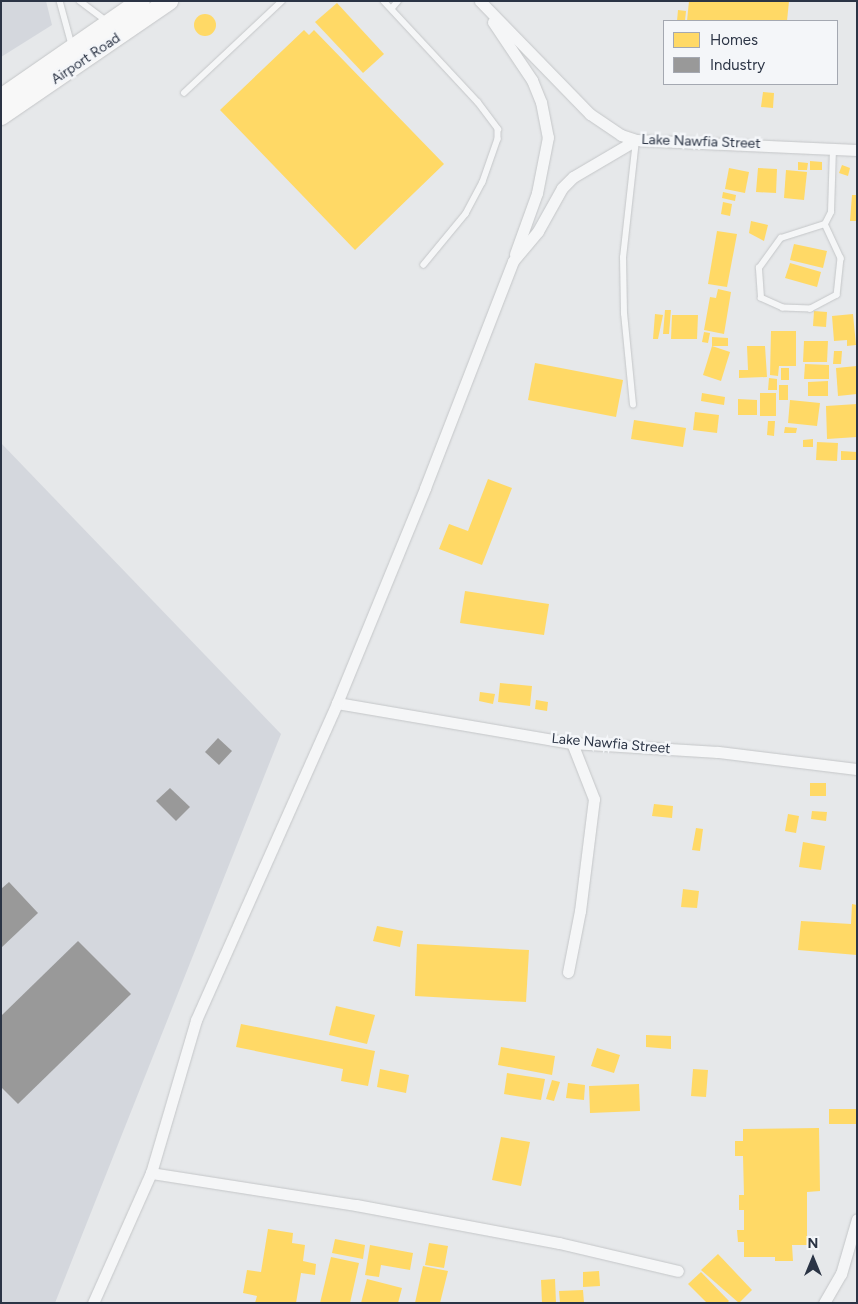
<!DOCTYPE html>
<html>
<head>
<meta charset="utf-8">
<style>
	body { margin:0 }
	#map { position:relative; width:858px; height:1304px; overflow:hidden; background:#e6e8ea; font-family:Figtree,sans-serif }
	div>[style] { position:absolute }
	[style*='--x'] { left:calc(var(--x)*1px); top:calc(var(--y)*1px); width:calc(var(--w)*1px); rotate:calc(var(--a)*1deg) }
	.built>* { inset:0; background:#d4d7dd }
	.homes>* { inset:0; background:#ffd966 }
	.round { border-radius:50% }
	.industry>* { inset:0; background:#999 }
	.roads { filter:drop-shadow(0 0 1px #c4c6c8) drop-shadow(0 0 1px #c4c6c8) }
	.lane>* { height:5.5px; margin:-2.75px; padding:0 2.75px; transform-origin:2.75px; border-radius:2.75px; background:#f5f6f7 }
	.street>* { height:11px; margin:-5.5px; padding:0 5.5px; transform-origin:5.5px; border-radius:5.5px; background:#f5f6f7 }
	.primary>* { height:18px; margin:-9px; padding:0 9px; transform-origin:9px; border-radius:9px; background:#f8f8f8 }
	span { translate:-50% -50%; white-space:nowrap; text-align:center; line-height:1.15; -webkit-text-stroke:5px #f4f6f9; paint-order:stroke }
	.street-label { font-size:14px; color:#2b3445 }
	.frame { position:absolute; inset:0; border:2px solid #2b3445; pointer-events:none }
	.legend { position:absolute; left:663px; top:20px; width:175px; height:65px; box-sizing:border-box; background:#f4f6f9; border:1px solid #a4a8b1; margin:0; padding:6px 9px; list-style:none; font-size:15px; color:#2b3445 }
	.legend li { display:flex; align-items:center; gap:10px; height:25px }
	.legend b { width:25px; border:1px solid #a4a8b1 }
	.north { position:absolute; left:788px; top:1234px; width:50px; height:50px; -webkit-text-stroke:4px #f4f6f9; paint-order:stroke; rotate:0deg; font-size:14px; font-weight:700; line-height:20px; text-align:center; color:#2b3445 }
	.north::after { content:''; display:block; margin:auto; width:18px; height:22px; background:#2b3445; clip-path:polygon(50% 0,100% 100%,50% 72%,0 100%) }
</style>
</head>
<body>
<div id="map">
	<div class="built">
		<div style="clip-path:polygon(1px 1px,46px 1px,52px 25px,1px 57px)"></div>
		<div style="clip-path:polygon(1px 443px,281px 734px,55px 1303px,1px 1303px)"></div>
	</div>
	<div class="homes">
		<div style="clip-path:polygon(689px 1px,789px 1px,787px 21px,687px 21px)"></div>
		<div style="clip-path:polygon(337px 3px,384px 54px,363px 73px,315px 22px)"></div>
		<div style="clip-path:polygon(678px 10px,686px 11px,685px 21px,677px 21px)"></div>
		<div class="round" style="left:194px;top:14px;width:22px;height:22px"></div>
		<div style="clip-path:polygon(304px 30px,309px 35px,314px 30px,444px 164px,355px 250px,220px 110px)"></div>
		<div style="clip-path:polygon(763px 92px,774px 93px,773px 108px,761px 107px)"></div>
		<div style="clip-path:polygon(810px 161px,822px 162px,822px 170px,810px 170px)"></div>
		<div style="clip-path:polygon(798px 162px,808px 163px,807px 170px,798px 170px)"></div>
		<div style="clip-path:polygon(842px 165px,850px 168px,848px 176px,839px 173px)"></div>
		<div style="clip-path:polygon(729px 168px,749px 172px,745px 193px,725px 189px)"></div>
		<div style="clip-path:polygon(758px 168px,777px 169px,776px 193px,756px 192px)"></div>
		<div style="clip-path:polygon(786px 170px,807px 172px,804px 200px,784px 198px)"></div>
		<div style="clip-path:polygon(723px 192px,736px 195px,735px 201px,722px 198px)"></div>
		<div style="clip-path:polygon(852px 195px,857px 195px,857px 221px,850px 221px)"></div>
		<div style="clip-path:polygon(723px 202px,732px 204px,730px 216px,721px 214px)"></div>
		<div style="clip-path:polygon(751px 221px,768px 225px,764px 241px,749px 233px)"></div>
		<div style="clip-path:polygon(717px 231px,737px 234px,727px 287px,708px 284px)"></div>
		<div style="clip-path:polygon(794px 244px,827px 251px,823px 268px,790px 260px)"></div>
		<div style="clip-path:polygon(790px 263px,821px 272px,817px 287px,785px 278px)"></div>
		<div style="clip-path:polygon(718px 289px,731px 292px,724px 334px,704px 330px,710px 297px,716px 298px)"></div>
		<div style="clip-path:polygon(665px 310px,671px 310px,669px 334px,663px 334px)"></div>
		<div style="clip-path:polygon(814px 311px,827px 312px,826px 327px,813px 326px)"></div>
		<div style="clip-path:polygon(655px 314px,663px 315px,658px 339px,653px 339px)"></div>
		<div style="clip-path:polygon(853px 314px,856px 345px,847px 346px,847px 340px,834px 341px,832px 316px)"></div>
		<div style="clip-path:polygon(672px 315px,698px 315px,697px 339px,671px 339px)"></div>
		<div style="clip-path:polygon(771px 331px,796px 331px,796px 366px,779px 366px,778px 376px,770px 375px)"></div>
		<div style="clip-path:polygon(704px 332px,710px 333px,708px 343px,702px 342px)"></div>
		<div style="clip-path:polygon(712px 337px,728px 338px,728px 346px,712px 346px)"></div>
		<div style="clip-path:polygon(804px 341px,828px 341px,827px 362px,803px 362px)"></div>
		<div style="clip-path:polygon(712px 346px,730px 352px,721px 381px,703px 375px)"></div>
		<div style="clip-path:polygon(747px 346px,765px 346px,767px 377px,739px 378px,739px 370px,748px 370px)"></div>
		<div style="clip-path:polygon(834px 351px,842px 351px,841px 364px,833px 364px)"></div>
		<div style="clip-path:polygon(535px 363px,623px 380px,616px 417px,528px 400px)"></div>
		<div style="clip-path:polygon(805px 364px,829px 365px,829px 379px,804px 379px)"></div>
		<div style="clip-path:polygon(857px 366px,857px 394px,838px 396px,836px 368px)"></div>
		<div style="clip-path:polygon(781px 368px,789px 368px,789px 380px,781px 380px)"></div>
		<div style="clip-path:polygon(769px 378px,777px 379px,777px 390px,768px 390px)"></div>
		<div style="clip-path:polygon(828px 381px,828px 396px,808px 396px,808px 382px)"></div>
		<div style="clip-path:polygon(779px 385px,788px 385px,788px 400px,779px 400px)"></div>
		<div style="clip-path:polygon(702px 393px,725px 397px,724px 405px,701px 401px)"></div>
		<div style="clip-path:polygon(760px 393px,776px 393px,776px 416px,760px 416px)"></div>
		<div style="clip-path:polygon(738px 399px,757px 400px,757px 415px,738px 415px)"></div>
		<div style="clip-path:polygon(790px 400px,820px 403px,817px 426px,788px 423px)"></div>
		<div style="clip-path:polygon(857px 404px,857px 437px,827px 439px,826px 406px)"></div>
		<div style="clip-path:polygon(695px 412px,719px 415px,717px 433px,693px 430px)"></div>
		<div style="clip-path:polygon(634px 420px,686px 428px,683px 447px,631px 439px)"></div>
		<div style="clip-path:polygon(768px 421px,775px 421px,774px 436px,767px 435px)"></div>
		<div style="clip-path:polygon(785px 427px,797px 428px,796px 433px,784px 433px)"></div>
		<div style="clip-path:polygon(813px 439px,813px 447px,803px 447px,803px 440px)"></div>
		<div style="clip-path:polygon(817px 442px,838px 443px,837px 461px,816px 460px)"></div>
		<div style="clip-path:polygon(841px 451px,857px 452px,857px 460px,841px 460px)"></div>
		<div style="clip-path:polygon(488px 479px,512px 488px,482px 565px,439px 549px,449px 524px,468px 531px)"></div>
		<div style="clip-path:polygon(465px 591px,549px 604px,544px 635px,460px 623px)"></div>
		<div style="clip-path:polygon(500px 683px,532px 686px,530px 706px,498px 702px)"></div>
		<div style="clip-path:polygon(480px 692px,495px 694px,493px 704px,479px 701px)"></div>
		<div style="clip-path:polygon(536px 700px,548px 702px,547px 711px,535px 709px)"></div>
		<div style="clip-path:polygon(810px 783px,826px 783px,826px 796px,810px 796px)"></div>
		<div style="clip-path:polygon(654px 804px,673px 806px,672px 818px,652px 816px)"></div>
		<div style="clip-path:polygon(812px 811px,827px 812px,826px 821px,811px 819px)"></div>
		<div style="clip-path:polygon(788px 814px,799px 816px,796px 833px,785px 831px)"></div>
		<div style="clip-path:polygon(696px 828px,703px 829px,700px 851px,692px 850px)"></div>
		<div style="clip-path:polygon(803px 842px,825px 846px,821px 870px,799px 867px)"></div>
		<div style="clip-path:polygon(683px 889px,699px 891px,697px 908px,681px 907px)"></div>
		<div style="clip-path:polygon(852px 904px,857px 905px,857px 955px,798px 950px,801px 921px,851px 924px)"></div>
		<div style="clip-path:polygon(377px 926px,403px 931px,400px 947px,373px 941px)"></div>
		<div style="clip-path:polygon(417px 944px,529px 950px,526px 1002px,415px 996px)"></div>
		<div style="clip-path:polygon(336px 1006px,375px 1015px,367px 1044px,329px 1035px)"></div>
		<div style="clip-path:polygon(241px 1024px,375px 1051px,368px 1086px,341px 1081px,343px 1069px,236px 1047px)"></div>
		<div style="clip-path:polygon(646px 1035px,671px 1036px,671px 1049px,646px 1047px)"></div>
		<div style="clip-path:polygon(501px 1047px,555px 1056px,552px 1075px,498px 1065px)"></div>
		<div style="clip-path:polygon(597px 1048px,620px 1055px,614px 1073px,591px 1066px)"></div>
		<div style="clip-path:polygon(380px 1069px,409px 1075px,406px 1093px,377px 1087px)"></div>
		<div style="clip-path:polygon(693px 1069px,708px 1070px,706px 1097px,691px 1096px)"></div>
		<div style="clip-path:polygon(507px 1073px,545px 1079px,541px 1100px,504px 1094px)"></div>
		<div style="clip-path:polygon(552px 1080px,560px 1082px,554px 1101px,546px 1099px)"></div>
		<div style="clip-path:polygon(568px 1083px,585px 1085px,584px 1100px,566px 1098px)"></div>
		<div style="clip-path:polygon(639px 1084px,640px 1111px,590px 1113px,589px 1086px)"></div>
		<div style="clip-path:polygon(829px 1109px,857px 1109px,857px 1124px,829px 1124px)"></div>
		<div style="clip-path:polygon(819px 1128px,820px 1191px,807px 1192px,807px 1245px,792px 1245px,793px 1261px,775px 1261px,775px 1257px,744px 1257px,744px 1242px,738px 1242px,737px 1230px,744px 1230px,744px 1210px,739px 1210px,739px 1195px,744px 1195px,743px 1156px,735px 1156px,735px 1141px,743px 1141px,743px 1129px)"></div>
		<div style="clip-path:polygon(501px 1137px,530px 1142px,521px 1186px,492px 1180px)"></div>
		<div style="clip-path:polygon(268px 1229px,293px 1233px,292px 1243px,305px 1245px,303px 1261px,316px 1264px,315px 1275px,301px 1273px,296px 1303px,255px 1303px,257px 1296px,243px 1293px,247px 1270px,261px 1272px)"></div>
		<div style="clip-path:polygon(335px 1239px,365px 1245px,363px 1259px,332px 1253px)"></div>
		<div style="clip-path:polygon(429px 1243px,448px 1246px,444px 1268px,425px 1265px)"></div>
		<div style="clip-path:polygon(370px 1245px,413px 1253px,410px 1270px,381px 1265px,379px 1277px,365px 1275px)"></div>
		<div style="clip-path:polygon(718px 1254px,752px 1290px,739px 1303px,701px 1270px)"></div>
		<div style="clip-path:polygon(331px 1257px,359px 1263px,350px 1303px,320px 1303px)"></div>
		<div style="clip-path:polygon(423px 1266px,448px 1271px,440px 1303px,415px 1303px)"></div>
		<div style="clip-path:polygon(599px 1271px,600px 1286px,583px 1287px,583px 1272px)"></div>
		<div style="clip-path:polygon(701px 1272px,729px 1301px,727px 1303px,707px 1303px,688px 1284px)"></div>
		<div style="clip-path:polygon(367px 1279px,402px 1288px,398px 1303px,361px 1303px)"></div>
		<div style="clip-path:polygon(555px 1279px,556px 1303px,542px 1303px,541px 1280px)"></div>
		<div style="clip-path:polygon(583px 1290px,584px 1303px,560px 1303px,559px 1291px)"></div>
	</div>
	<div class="industry">
		<div style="clip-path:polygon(218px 738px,232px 751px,219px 765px,205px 752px)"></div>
		<div style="clip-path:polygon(170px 788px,190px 807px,176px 821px,156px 801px)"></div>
		<div style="clip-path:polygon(9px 882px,38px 913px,1px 948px,1px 889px)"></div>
		<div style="clip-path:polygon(78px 941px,131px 994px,18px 1104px,1px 1087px,1px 1016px)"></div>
	</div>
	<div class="roads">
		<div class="lane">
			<div style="--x:60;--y:1;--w:46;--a:74.7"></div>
			<div style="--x:80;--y:1;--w:34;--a:37"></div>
			<div style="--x:384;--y:1;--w:138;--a:47.1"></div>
			<div style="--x:478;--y:102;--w:34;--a:53"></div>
			<div style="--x:498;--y:129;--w:10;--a:90"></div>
			<div style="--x:498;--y:139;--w:46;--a:109.2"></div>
			<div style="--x:483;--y:182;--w:36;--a:118"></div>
			<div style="--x:466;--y:214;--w:66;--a:129.5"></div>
			<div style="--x:392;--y:8;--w:9;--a:-49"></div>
			<div style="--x:184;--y:93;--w:134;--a:-43.2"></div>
			<div style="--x:825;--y:224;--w:38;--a:65"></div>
			<div style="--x:841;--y:258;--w:37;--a:96"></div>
			<div style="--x:837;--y:295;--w:30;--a:152"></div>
			<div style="--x:811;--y:309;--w:28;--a:-178"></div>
			<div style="--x:783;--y:308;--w:24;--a:-156"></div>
			<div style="--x:761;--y:298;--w:30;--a:-94"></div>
			<div style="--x:759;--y:268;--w:37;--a:-54"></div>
			<div style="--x:781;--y:238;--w:46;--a:-17.7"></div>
			<div style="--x:825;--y:224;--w:13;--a:-63"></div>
			<div style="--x:831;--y:212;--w:64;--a:-88.2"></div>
			<div style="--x:633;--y:405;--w:91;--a:-95.6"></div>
			<div style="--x:624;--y:314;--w:56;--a:-91"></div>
			<div style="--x:623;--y:258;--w:119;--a:-83.7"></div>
		</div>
		<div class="street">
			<div style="--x:480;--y:1;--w:158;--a:45.8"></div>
			<div style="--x:590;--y:114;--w:37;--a:34"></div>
			<div style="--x:621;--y:135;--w:16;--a:18"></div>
			<div style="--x:636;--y:140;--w:221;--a:2.6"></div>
			<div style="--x:493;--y:22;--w:70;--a:56.1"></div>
			<div style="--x:532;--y:80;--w:24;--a:68"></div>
			<div style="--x:541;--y:102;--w:36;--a:79"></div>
			<div style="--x:548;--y:137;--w:57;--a:101.1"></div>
			<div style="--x:537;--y:193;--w:65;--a:109.8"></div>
			<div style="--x:337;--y:703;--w:238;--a:9.7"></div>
			<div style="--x:572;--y:743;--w:146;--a:3.5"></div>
			<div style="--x:718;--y:752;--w:140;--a:7"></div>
			<div style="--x:568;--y:972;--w:62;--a:-78.9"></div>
			<div style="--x:580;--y:911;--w:113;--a:-82.9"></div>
			<div style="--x:594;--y:799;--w:60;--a:-111.4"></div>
			<div style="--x:151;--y:1173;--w:207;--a:8.9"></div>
			<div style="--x:356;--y:1205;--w:207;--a:10.6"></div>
			<div style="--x:559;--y:1243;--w:122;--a:13.2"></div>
			<div style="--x:93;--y:1303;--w:142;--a:-66"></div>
			<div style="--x:151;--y:1173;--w:159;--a:-73.6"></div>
			<div style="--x:196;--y:1020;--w:347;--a:-66"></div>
			<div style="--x:337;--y:703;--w:232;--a:-67.7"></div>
			<div style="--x:425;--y:488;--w:243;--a:-68.8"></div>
			<div style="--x:513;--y:261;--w:39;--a:-50"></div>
			<div style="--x:538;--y:231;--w:49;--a:-60.8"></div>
			<div style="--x:562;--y:188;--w:16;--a:-45"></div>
			<div style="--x:573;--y:177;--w:73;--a:-30.4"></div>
			<div style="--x:824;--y:1303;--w:34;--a:-60"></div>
			<div style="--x:841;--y:1274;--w:57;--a:-73.8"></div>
		</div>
		<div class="primary">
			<div style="--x:1;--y:98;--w:170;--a:-34.7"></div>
			<div style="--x:1;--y:116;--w:204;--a:-34.4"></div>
		</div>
	</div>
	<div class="street-label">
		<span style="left:86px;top:59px;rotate:-34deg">Airport Road</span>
		<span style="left:701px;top:142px;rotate:2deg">Lake Nawfia Street</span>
		<span style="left:611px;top:744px;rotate:5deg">Lake Nawfia Street</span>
	</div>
	<div class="frame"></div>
	<ul class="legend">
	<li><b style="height:14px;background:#ffd966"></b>Homes</li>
	<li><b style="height:14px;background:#999"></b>Industry</li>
	</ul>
	<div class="north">N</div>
</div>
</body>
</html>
